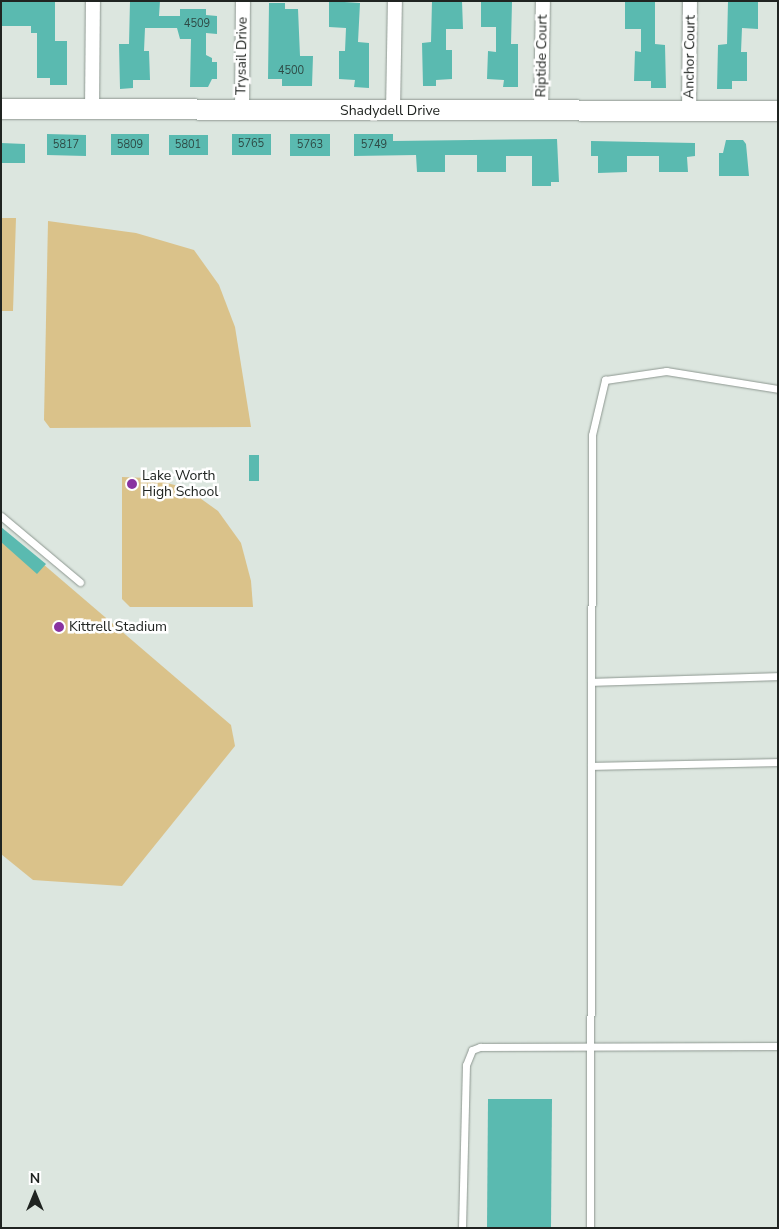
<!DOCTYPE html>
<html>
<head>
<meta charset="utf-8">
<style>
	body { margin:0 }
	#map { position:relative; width:779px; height:1229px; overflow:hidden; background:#dce6df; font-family:"Nunito Sans",sans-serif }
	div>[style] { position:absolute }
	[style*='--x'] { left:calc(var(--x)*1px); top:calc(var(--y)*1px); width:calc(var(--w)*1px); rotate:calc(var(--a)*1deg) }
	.green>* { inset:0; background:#dac28a }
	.building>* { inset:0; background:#5abab0 }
	.roads { filter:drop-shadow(0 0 1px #8d9790) drop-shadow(0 0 1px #8d9790) }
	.lane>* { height:7px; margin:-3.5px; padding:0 3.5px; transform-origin:3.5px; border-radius:3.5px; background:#fff }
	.street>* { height:14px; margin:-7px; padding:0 7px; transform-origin:7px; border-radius:7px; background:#fff }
	.secondary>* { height:20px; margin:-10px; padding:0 10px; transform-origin:10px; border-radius:10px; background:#fff }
	.dots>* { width:14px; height:14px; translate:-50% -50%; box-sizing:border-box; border:2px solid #fff; border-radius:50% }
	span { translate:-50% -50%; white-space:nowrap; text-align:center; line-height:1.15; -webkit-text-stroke:5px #fff; paint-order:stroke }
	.number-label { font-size:11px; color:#2e4a45 }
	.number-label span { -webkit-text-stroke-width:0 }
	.street-label { font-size:14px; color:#202421 }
	.poi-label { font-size:14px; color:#202421 }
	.left { translate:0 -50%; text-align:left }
	.frame { position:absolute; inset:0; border:2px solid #202421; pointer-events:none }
	.north { position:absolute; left:10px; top:1169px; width:50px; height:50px; -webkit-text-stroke:4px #fff; paint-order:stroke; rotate:0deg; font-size:14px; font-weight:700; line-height:20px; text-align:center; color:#202421 }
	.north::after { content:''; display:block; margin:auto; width:18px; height:22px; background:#202421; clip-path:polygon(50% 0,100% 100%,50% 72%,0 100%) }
</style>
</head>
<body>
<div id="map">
	<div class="green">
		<div style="clip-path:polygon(1px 218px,16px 218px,13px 311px,1px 311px)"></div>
		<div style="clip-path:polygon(48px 221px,136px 233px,194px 250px,219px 285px,235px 327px,251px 427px,50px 428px,44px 420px)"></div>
		<div style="clip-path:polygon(122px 477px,148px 478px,186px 488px,218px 511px,241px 543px,251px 581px,253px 607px,130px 607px,122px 599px)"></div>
		<div style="clip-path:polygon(1px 528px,231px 725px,235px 746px,122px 886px,33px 880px,1px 854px)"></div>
	</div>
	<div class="building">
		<div style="clip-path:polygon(1px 1px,55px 1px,55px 41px,67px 41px,67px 85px,50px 85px,50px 78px,37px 78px,37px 33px,31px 33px,31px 26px,1px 26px)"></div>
		<div style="clip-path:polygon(130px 1px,160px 1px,159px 16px,180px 16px,180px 9px,206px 9px,206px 15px,217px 16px,217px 34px,206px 33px,206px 55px,212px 58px,212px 62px,217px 62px,217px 79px,212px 79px,208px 87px,190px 87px,191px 39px,180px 39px,177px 28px,145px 28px,144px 51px,149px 51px,150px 80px,133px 80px,133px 88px,120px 89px,119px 44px,129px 44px)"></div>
		<div style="clip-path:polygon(329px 1px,360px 3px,358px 42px,369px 43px,369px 88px,354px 87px,355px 80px,339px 79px,339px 51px,345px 51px,346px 28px,329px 27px)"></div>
		<div style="clip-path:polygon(432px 1px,462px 1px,463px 29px,446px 29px,446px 50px,452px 50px,452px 79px,436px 80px,436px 86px,423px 86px,422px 43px,431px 42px)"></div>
		<div style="clip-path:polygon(481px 1px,512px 2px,511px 44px,518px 44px,518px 87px,503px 87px,504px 80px,487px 79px,488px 51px,496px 52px,496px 27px,481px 27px)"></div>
		<div style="clip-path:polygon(625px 1px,655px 1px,655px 44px,665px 45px,666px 88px,651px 88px,651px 81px,634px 81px,635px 51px,641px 52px,641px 29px,625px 29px)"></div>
		<div style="clip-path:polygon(728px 1px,758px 1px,758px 29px,742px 28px,741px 52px,747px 52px,747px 81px,732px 81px,732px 89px,717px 89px,718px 45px,727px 44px)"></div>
		<div style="clip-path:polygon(269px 3px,285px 3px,285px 9px,298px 9px,300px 56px,313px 56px,312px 86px,282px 86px,282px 79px,268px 79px)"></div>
		<div style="clip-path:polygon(47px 134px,86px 135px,86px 156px,47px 155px)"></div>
		<div style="clip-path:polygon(111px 134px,149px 134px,149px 155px,111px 155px)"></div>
		<div style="clip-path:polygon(232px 134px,271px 134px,271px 155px,232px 155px)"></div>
		<div style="clip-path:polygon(290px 134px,330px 134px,330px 156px,290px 156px)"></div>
		<div style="clip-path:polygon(354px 134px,393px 134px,393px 141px,557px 139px,559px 182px,551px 182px,551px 186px,532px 186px,532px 156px,506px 156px,506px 172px,477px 172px,477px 155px,445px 155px,445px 172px,417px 172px,416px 155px,354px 156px)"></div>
		<div style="clip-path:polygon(169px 135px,208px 135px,208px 155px,169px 155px)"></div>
		<div style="clip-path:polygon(726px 140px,743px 140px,746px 144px,749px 176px,719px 176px,719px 153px,723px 153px)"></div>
		<div style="clip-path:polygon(591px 141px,695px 143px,695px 156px,687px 157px,688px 172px,659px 172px,659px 156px,627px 156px,627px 172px,598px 173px,598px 156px,591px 156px)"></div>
		<div style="clip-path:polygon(1px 143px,25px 144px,25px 163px,1px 163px)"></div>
		<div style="clip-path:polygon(249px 455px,259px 455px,259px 481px,249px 481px)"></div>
		<div style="clip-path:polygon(1px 527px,46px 564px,37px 574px,1px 542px)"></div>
		<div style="clip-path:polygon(488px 1099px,552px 1099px,551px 1228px,487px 1228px)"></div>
	</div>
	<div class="roads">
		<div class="lane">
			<div style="--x:1;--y:516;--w:103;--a:39.9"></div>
			<div style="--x:591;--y:682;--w:187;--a:-1.8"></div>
			<div style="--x:591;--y:766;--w:187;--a:-1.2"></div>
			<div style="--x:462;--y:1228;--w:163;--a:-88.6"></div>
			<div style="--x:466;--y:1065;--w:16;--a:-68"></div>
			<div style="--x:472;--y:1050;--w:9;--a:-21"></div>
			<div style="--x:480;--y:1047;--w:298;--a:-0.2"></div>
			<div style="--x:590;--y:1228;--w:793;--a:-89.86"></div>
			<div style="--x:592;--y:435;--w:57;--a:-76.7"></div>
			<div style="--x:605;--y:380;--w:62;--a:-8.4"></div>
			<div style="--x:666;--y:371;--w:113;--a:9.1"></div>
		</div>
		<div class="street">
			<div style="--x:92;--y:109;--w:108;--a:-89.5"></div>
			<div style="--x:242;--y:110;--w:109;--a:-89.5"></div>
			<div style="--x:393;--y:111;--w:110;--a:-89"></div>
			<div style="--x:541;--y:111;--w:110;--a:-89"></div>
			<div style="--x:689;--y:112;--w:111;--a:-89.5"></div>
		</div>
		<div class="secondary">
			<div style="--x:1;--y:109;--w:777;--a:0.15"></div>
		</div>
	</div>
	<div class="dots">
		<div style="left:132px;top:484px;background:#8933a0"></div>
		<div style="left:59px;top:627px;background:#8933a0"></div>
	</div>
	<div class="number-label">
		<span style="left:197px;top:24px">4509</span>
		<span style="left:291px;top:71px">4500</span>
		<span style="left:251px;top:144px">5765</span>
		<span style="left:66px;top:145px">5817</span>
		<span style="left:130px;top:145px">5809</span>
		<span style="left:188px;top:145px">5801</span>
		<span style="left:310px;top:145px">5763</span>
		<span style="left:374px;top:145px">5749</span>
	</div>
	<div class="street-label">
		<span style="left:242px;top:56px;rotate:-89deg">Trysail Drive</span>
		<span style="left:542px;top:56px;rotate:-89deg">Riptide Court</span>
		<span style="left:690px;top:57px;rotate:-89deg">Anchor Court</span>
		<span style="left:390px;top:111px">Shadydell Drive</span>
	</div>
	<div class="poi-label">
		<span class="left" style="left:142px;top:484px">Lake Worth<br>High School</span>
		<span class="left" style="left:69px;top:627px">Kittrell Stadium</span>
	</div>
	<div class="frame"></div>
	<div class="north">N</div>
</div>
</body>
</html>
